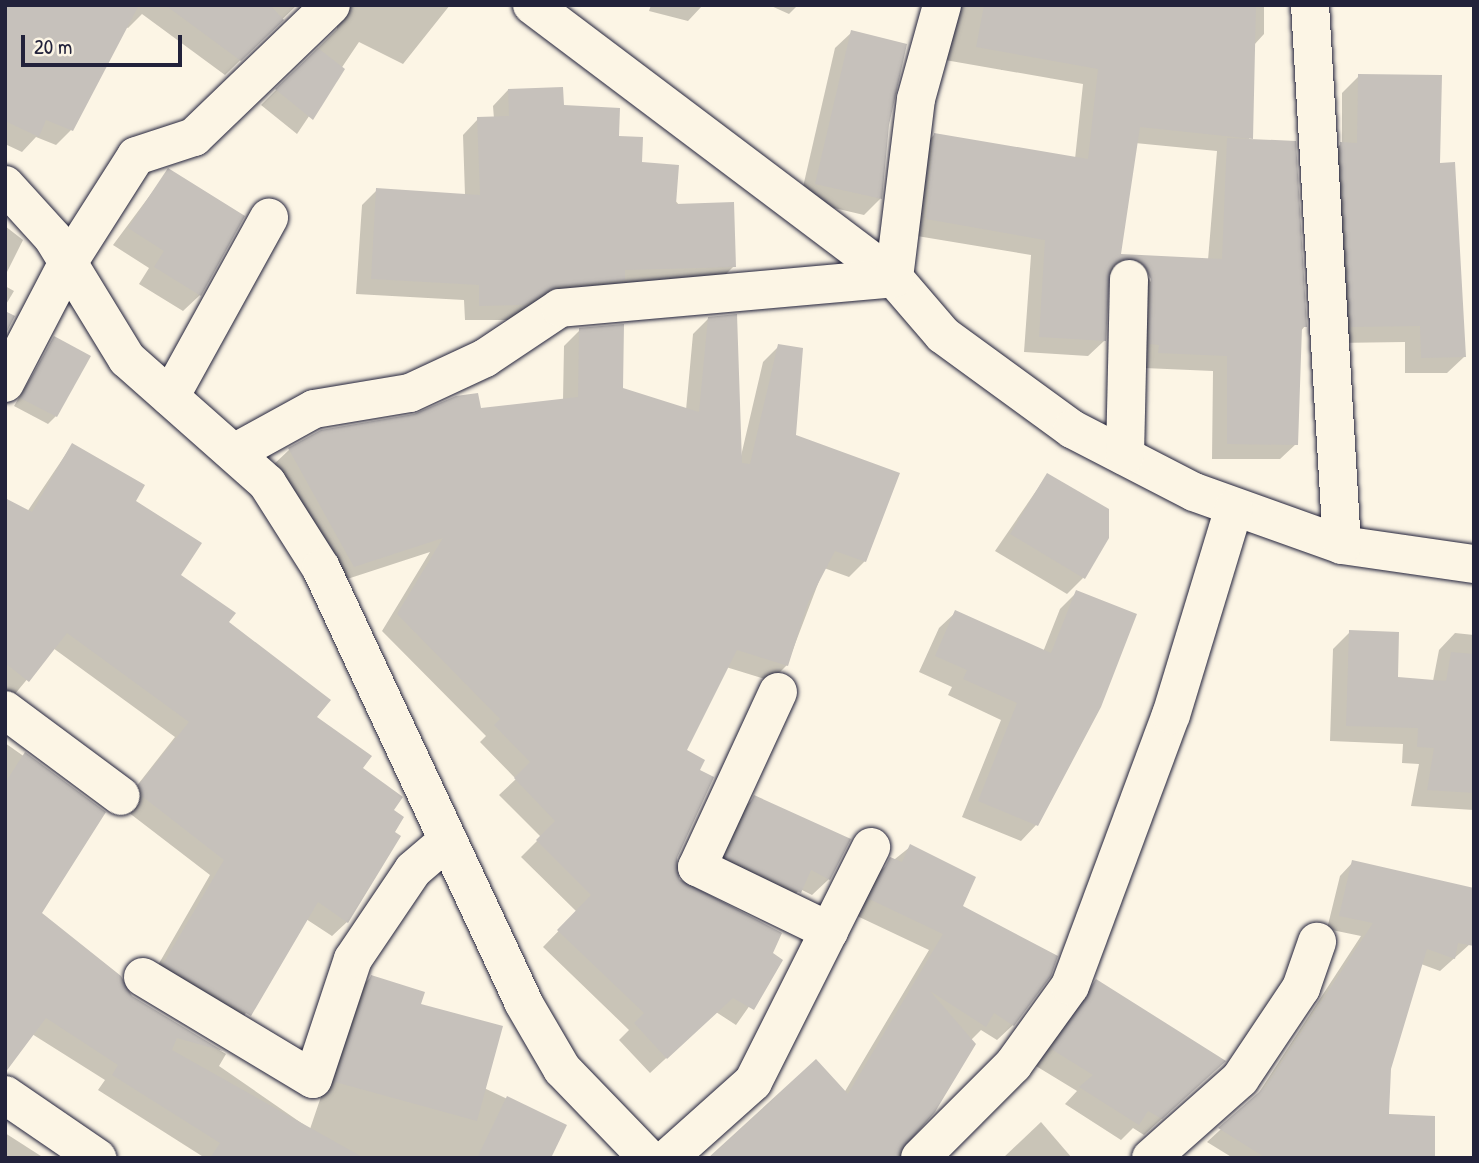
<!DOCTYPE html>
<html>
<head>
<meta charset="utf-8">
<style>
	body { margin:0 }
	#map { position:relative; width:1479px; height:1163px; overflow:hidden; background:#fcf5e5; font-family:"Patrick Hand",sans-serif }
	div>[style] { position:absolute }
	[style*='--x'] { left:calc(var(--x)*1px); top:calc(var(--y)*1px); width:calc(var(--w)*1px); rotate:calc(var(--a)*1deg) }
	.shadow>* { inset:0; background:#0003 }
	.building>* { inset:0; background:#c6c1bb }
	.roads { filter:drop-shadow(0 0 2px #22223b) drop-shadow(0 0 2px #22223b) }
	.minor>* { height:38px; margin:-19px; padding:0 19px; transform-origin:19px; border-radius:19px; background:#fcf5e5 }
	span { translate:-50% -50%; white-space:nowrap; text-align:center; line-height:1.15; -webkit-text-stroke:7px #fcf5e5; paint-order:stroke }
	.frame { position:absolute; inset:0; border:7px solid #22223b; pointer-events:none }
	.scale { position:absolute; left:21px; top:35px; width:161px; height:32px; box-sizing:border-box; border:4px solid #22223b; border-top:0; padding-left:9px; font-size:21px; line-height:24px; white-space:nowrap; color:#22223b; -webkit-text-stroke:5px #fcf5e5; paint-order:stroke }
</style>
</head>
<body>
<div id="map">
	<div class="shadow">
		<div style="clip-path:polygon(87px 5px,297px 5px,225px 75px,142px 14px,128px 28px)"></div>
		<div style="clip-path:polygon(328px 5px,450px 5px,403px 64px,359px 42px,297px 134px,261px 105px,337px 29px,337px 15px)"></div>
		<div style="clip-path:polygon(651px 5px,717px 5px,702px 6px,688px 21px,649px 11px)"></div>
		<div style="clip-path:polygon(769px 5px,798px 5px,789px 14px)"></div>
		<div style="clip-path:polygon(evenodd,955px 5px,1264px 5px,1264px 34px,1254px 45px,1249px 141px,1305px 326px,1300px 332px,1296px 444px,1280px 459px,1212px 459px,1213px 371px,1144px 368px,1124px 275px,1108px 275px,1104px 341px,1088px 356px,1024px 352px,1031px 255px,911px 235px,919px 150px,935px 134px,1075px 159px,1083px 84px,945px 60px,955px 5px,1135px 143px,1217px 151px,1208px 260px,1119px 255px,1135px 143px,955px 5px,1144px 271px,1148px 271px,1157px 285px,1154px 287px,1144px 271px)"></div>
		<div style="clip-path:polygon(852px 32px,887px 124px,880px 199px,864px 215px,800px 200px,835px 48px)"></div>
		<div style="clip-path:polygon(5px 33px,71px 130px,56px 145px,36px 137px,22px 152px,5px 144px)"></div>
		<div style="clip-path:polygon(1359px 76px,1439px 165px,1464px 357px,1447px 373px,1405px 373px,1405px 342px,1335px 343px,1324px 160px,1342px 143px,1342px 93px)"></div>
		<div style="clip-path:polygon(508px 90px,562px 107px,618px 137px,734px 266px,719px 281px,507px 320px,465px 320px,464px 300px,356px 294px,362px 205px,377px 190px,465px 195px,463px 135px,478px 119px,494px 119px,493px 106px)"></div>
		<div style="clip-path:polygon(168px 171px,200px 295px,183px 311px,139px 284px,149px 268px,113px 245px)"></div>
		<div style="clip-path:polygon(5px 226px,23px 240px,5px 276px)"></div>
		<div style="clip-path:polygon(5px 286px,14px 291px,5px 306px)"></div>
		<div style="clip-path:polygon(709px 318px,741px 456px,763px 362px,779px 346px,794px 436px,865px 561px,849px 577px,824px 568px,787px 665px,771px 681px,726px 667px,685px 751px,697px 771px,675px 857px,677px 880px,781px 961px,736px 1025px,716px 1012px,650px 1073px,619px 1040px,629px 1030px,543px 947px,577px 912px,521px 857px,541px 837px,499px 795px,516px 779px,480px 742px,486px 736px,382px 631px,430px 552px,338px 582px,273px 465px,289px 450px,479px 410px,563px 400px,564px 346px,580px 330px,621px 389px,686px 410px,693px 334px)"></div>
		<div style="clip-path:polygon(54px 339px,56px 416px,48px 424px,14px 406px)"></div>
		<div style="clip-path:polygon(72px 445px,134px 501px,179px 576px,315px 717px,392px 811px,347px 922px,332px 936px,306px 919px,235px 1030px,150px 979px,210px 875px,128px 812px,125px 801px,175px 737px,53px 648px,5px 706px,5px 500px,27px 512px)"></div>
		<div style="clip-path:polygon(1047px 475px,1083px 578px,1067px 594px,995px 551px)"></div>
		<div style="clip-path:polygon(1077px 592px,1037px 824px,1021px 841px,962px 817px,1001px 720px,948px 695px,952px 687px,919px 672px,939px 628px,956px 612px,1043px 652px,1060px 609px)"></div>
		<div style="clip-path:polygon(1350px 632px,1396px 678px,1433px 681px,1439px 650px,1455px 633px,1474px 635px,1474px 810px,1411px 806px,1419px 764px,1402px 763px,1403px 744px,1330px 741px,1333px 649px)"></div>
		<div style="clip-path:polygon(5px 743px,103px 812px,40px 914px,130px 997px,226px 1054px,219px 1066px,310px 1129px,357px 991px,371px 977px,419px 1005px,484px 1088px,564px 1126px,549px 1158px,205px 1158px,98px 1090px,105px 1080px,32px 1034px,5px 1070px)"></div>
		<div style="clip-path:polygon(755px 797px,829px 879px,812px 895px,800px 889px,783px 908px,711px 873px,738px 814px)"></div>
		<div style="clip-path:polygon(910px 847px,960px 906px,1013px 1025px,997px 1040px,981px 1030px,970px 1041px,902px 1142px,901px 1158px,712px 1158px,844px 1093px,929px 950px,855px 915px,875px 875px)"></div>
		<div style="clip-path:polygon(1353px 862px,1470px 944px,1440px 971px,1421px 964px,1389px 1068px,1387px 1115px,1434px 1158px,1233px 1158px,1207px 1142px,1256px 1097px,1361px 936px,1327px 929px,1340px 876px)"></div>
		<div style="clip-path:polygon(1096px 982px,1207px 1077px,1144px 1135px,1133px 1128px,1121px 1140px,1065px 1104px,1077px 1091px,1036px 1066px)"></div>
		<div style="clip-path:polygon(1041px 1122px,1072px 1158px,1003px 1158px)"></div>
		<div style="clip-path:polygon(5px 1133px,44px 1158px,5px 1158px)"></div>
	</div>
	<div class="building">
		<div style="clip-path:polygon(5px 5px,139px 5px,73px 131px,46px 120px,39px 137px,5px 121px)"></div>
		<div style="clip-path:polygon(165px 5px,270px 5px,284px 20px,241px 61px)"></div>
		<div style="clip-path:polygon(984px 5px,1256px 5px,1253px 139px,1140px 127px,1121px 254px,1222px 259px,1227px 138px,1296px 141px,1307px 327px,1302px 327px,1298px 445px,1227px 444px,1227px 356px,1158px 353px,1159px 345px,1149px 344px,1151px 279px,1141px 261px,1119px 260px,1110px 268px,1106px 341px,1039px 337px,1045px 240px,926px 219px,934px 133px,1088px 159px,1098px 69px,976px 47px)"></div>
		<div style="clip-path:polygon(851px 30px,907px 44px,889px 125px,882px 199px,815px 184px)"></div>
		<div style="clip-path:polygon(318px 48px,345px 69px,313px 120px,275px 89px)"></div>
		<div style="clip-path:polygon(1358px 74px,1442px 75px,1440px 163px,1455px 162px,1466px 357px,1421px 358px,1420px 326px,1351px 327px,1340px 142px,1357px 143px)"></div>
		<div style="clip-path:polygon(563px 87px,564px 105px,620px 108px,619px 136px,643px 137px,642px 162px,679px 165px,676px 204px,734px 202px,736px 267px,625px 270px,625px 280px,557px 286px,524px 305px,479px 306px,479px 285px,371px 279px,376px 188px,480px 195px,477px 117px,509px 116px,508px 89px)"></div>
		<div style="clip-path:polygon(168px 168px,245px 216px,201px 296px,154px 267px,164px 251px,128px 228px)"></div>
		<div style="clip-path:polygon(5px 311px,15px 316px,5px 335px)"></div>
		<div style="clip-path:polygon(737px 314px,742px 463px,750px 464px,778px 344px,803px 348px,796px 435px,900px 473px,866px 562px,835px 551px,808px 603px,788px 666px,737px 650px,687px 750px,705px 760px,700px 770px,714px 777px,677px 858px,679px 879px,782px 933px,773px 953px,783px 960px,754px 1010px,733px 998px,667px 1059px,634px 1023px,644px 1013px,557px 930px,591px 895px,536px 840px,555px 821px,514px 778px,530px 762px,494px 725px,500px 719px,397px 614px,443px 538px,354px 567px,288px 448px,321px 430px,414px 414px,456px 396px,478px 393px,481px 408px,578px 397px,579px 328px,624px 324px,623px 388px,699px 412px,708px 317px)"></div>
		<div style="clip-path:polygon(54px 336px,91px 356px,57px 417px,20px 398px)"></div>
		<div style="clip-path:polygon(72px 443px,145px 485px,136px 501px,202px 543px,181px 575px,236px 613px,229px 622px,331px 700px,317px 717px,372px 756px,363px 768px,403px 797px,394px 810px,404px 817px,395px 832px,401px 836px,348px 923px,318px 902px,251px 1016px,163px 964px,224px 860px,143px 797px,139px 784px,189px 722px,67px 633px,29px 682px,5px 663px,5px 498px,32px 512px)"></div>
		<div style="clip-path:polygon(1047px 473px,1109px 509px,1109px 538px,1085px 579px,1010px 534px)"></div>
		<div style="clip-path:polygon(1076px 590px,1137px 614px,1101px 707px,1038px 826px,978px 801px,1017px 703px,963px 679px,967px 670px,935px 656px,955px 610px,1051px 653px)"></div>
		<div style="clip-path:polygon(1349px 630px,1399px 632px,1398px 677px,1446px 681px,1451px 652px,1474px 654px,1474px 793px,1427px 790px,1434px 748px,1417px 747px,1418px 728px,1346px 726px)"></div>
		<div style="clip-path:polygon(25px 752px,106px 812px,42px 913px,121px 976px,132px 996px,223px 1051px,177px 1038px,172px 1050px,364px 1158px,210px 1158px,220px 1143px,112px 1075px,118px 1065px,46px 1018px,5px 1073px,5px 783px)"></div>
		<div style="clip-path:polygon(754px 795px,851px 839px,830px 880px,811px 870px,801px 893px,726px 857px)"></div>
		<div style="clip-path:polygon(910px 844px,976px 877px,963px 906px,1058px 956px,1051px 976px,1014px 1026px,994px 1013px,986px 1027px,930px 991px,976px 1044px,935px 1112px,895px 1158px,708px 1158px,816px 1059px,848px 1094px,943px 934px,869px 899px,890px 857px,902px 862px)"></div>
		<div style="clip-path:polygon(1352px 860px,1474px 888px,1474px 946px,1458px 943px,1455px 959px,1427px 949px,1391px 1069px,1389px 1114px,1435px 1116px,1435px 1158px,1266px 1158px,1218px 1128px,1266px 1086px,1373px 923px,1339px 916px)"></div>
		<div style="clip-path:polygon(371px 975px,425px 992px,421px 1004px,503px 1026px,477px 1121px,335px 1082px)"></div>
		<div style="clip-path:polygon(1096px 979px,1226px 1061px,1162px 1119px,1148px 1111px,1139px 1125px,1079px 1087px,1093px 1075px,1051px 1049px)"></div>
		<div style="clip-path:polygon(507px 1096px,567px 1125px,551px 1158px,477px 1158px)"></div>
	</div>
	<div class="roads">
		<div class="minor">
			<div style="--x:532;--y:5;--w:453;--a:37"></div>
			<div style="--x:894;--y:278;--w:75;--a:49.3"></div>
			<div style="--x:943;--y:335;--w:160;--a:36.1"></div>
			<div style="--x:1072;--y:429;--w:137;--a:27.3"></div>
			<div style="--x:1194;--y:492;--w:157;--a:19.7"></div>
			<div style="--x:1342;--y:545;--w:133;--a:8.2"></div>
			<div style="--x:1310;--y:5;--w:541;--a:86.61"></div>
			<div style="--x:5;--y:185;--w:72;--a:47.8"></div>
			<div style="--x:53;--y:238;--w:142;--a:58.6"></div>
			<div style="--x:127;--y:359;--w:187;--a:41.5"></div>
			<div style="--x:267;--y:483;--w:101;--a:57.6"></div>
			<div style="--x:321;--y:568;--w:479;--a:65"></div>
			<div style="--x:523;--y:1002;--w:78;--a:59.8"></div>
			<div style="--x:562;--y:1069;--w:124;--a:46"></div>
			<div style="--x:5;--y:383;--w:132;--a:-62.5"></div>
			<div style="--x:66;--y:266;--w:130;--a:-57.5"></div>
			<div style="--x:136;--y:156;--w:61;--a:-18.1"></div>
			<div style="--x:194;--y:137;--w:190;--a:-43.9"></div>
			<div style="--x:170;--y:397;--w:205;--a:-61.1"></div>
			<div style="--x:234;--y:453;--w:91;--a:-28.8"></div>
			<div style="--x:314;--y:409;--w:97;--a:-9.5"></div>
			<div style="--x:410;--y:393;--w:83;--a:-25"></div>
			<div style="--x:485;--y:358;--w:90;--a:-33.7"></div>
			<div style="--x:560;--y:308;--w:335;--a:-5.1"></div>
			<div style="--x:894;--y:278;--w:180;--a:-83"></div>
			<div style="--x:916;--y:99;--w:98;--a:-74.5"></div>
			<div style="--x:1125;--y:456;--w:177;--a:-88.7"></div>
			<div style="--x:778;--y:692;--w:193;--a:114.8"></div>
			<div style="--x:697;--y:867;--w:147;--a:25.9"></div>
			<div style="--x:5;--y:710;--w:144;--a:36.6"></div>
			<div style="--x:143;--y:977;--w:198;--a:31"></div>
			<div style="--x:313;--y:1079;--w:126;--a:-71.6"></div>
			<div style="--x:353;--y:959;--w:107;--a:-56"></div>
			<div style="--x:413;--y:870;--w:46;--a:-40.6"></div>
			<div style="--x:5;--y:1095;--w:112;--a:34.4"></div>
			<div style="--x:668;--y:1158;--w:114;--a:-41.8"></div>
			<div style="--x:753;--y:1082;--w:263;--a:-63.3"></div>
			<div style="--x:920;--y:1158;--w:132;--a:-45"></div>
			<div style="--x:1013;--y:1065;--w:97;--a:-54.2"></div>
			<div style="--x:1070;--y:986;--w:289;--a:-69.6"></div>
			<div style="--x:1171;--y:715;--w:216;--a:-73.1"></div>
			<div style="--x:1151;--y:1158;--w:119;--a:-41.6"></div>
			<div style="--x:1240;--y:1079;--w:110;--a:-56.2"></div>
			<div style="--x:1301;--y:988;--w:49;--a:-70.8"></div>
		</div>
	</div>
	<div class="frame"></div>
	<div class="scale">20 m</div>
</div>
</body>
</html>
